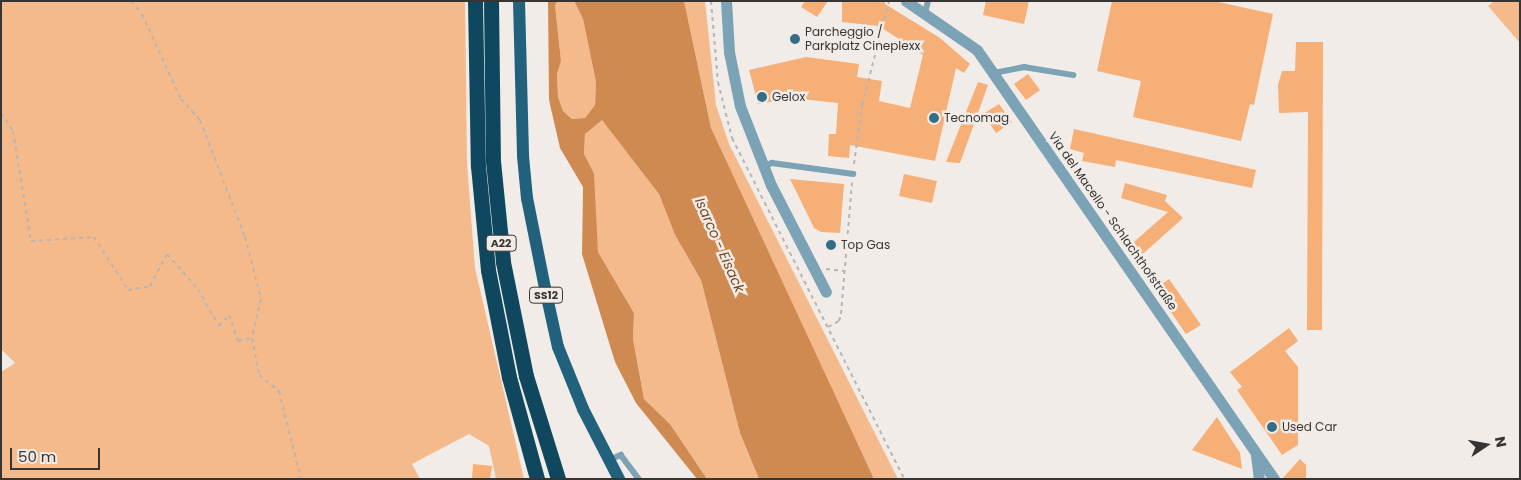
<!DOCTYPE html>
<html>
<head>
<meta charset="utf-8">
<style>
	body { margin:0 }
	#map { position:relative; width:1521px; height:480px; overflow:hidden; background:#f2ece8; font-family:Poppins,sans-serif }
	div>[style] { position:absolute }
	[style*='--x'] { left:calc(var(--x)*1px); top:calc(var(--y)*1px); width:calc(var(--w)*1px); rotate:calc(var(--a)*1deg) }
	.green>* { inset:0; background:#f4ba8c }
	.water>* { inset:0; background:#cf8a51 }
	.building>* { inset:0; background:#f6af76 }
	.path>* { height:2px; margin-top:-1px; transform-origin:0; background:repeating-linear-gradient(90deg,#bab5b1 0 4px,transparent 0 8px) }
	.service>* { height:5.5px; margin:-2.75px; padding:0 2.75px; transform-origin:2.75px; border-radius:2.75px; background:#7ca2b5 }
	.minor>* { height:11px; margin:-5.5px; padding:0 5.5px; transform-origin:5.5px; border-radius:5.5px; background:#7ca2b5 }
	.primary>* { height:12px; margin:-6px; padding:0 6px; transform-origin:6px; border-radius:6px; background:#21617b }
	.motorway>* { height:15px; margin:-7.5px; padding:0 7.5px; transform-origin:7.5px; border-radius:7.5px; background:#0f485e }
	.dots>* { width:14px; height:14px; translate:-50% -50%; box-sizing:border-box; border:2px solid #f2ece8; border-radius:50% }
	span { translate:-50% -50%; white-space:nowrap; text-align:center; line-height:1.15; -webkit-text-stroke:5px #f2ece8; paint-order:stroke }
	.shield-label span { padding:1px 4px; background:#f2ece8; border:1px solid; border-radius:4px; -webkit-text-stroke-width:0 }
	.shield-label { font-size:11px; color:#373533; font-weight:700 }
	.poi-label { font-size:12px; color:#373533 }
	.left { translate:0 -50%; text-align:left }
	.street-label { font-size:12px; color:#373533 }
	.water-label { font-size:14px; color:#76471e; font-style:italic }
	.frame { position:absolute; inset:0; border:2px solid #373533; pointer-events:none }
	.north { position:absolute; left:1461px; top:420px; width:50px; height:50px; -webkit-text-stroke:4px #f2ece8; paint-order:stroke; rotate:78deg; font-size:14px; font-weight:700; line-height:20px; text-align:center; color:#373533 }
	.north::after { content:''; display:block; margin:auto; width:18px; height:22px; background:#373533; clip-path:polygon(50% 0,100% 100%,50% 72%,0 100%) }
	.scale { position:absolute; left:10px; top:448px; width:90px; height:22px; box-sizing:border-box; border:2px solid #373533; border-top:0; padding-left:6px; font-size:15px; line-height:18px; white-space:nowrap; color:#373533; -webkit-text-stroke:4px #f2ece8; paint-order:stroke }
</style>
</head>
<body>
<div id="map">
	<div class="green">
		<div style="clip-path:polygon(1px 1px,465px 1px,467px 163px,475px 268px,524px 479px,496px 479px,489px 446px,469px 434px,412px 464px,420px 479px,1px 479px,1px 372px,15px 363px,1px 349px)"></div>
		<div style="clip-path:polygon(558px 1px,574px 1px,583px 19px,596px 82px,595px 105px,585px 118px,572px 119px,563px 111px,558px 97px,557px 74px,561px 61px,555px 5px)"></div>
		<div style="clip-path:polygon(684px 1px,705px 1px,716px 105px,729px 144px,898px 479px,874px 479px,776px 273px,711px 128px)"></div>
		<div style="clip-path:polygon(1494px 1px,1520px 1px,1520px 43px,1488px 6px)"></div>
		<div style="clip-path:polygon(602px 119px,659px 194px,675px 235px,701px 280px,740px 433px,759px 479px,707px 479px,670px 424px,644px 399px,633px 339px,634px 313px,598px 252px,584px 154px,585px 134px)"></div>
	</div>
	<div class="water">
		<div style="clip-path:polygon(548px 1px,558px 1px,555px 5px,561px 61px,557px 74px,558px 97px,563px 111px,572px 119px,585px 118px,595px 105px,596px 82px,583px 19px,574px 1px,684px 1px,711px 128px,874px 479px,759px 479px,740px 433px,701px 280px,675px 235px,659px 194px,602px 120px,585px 134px,584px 154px,594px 174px,598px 252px,634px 313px,633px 339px,644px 399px,670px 424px,707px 479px,697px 479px,636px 403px,615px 362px,582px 254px,583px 187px,560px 148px,549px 100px)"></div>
	</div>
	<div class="building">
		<div style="clip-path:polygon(805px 1px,828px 1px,817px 17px,801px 7px)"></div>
		<div style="clip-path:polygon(842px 1px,885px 1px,885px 4px,940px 38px,970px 64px,964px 73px,956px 68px,935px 161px,850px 145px,849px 158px,828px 156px,829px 134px,836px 134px,838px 103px,791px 98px,758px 104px,749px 70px,806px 57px,859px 64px,857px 77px,882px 81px,879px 101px,910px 108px,923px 55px,879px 26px,842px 22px)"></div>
		<div style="clip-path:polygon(986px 1px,1029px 1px,1024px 24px,983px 15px)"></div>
		<div style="clip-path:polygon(1112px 1px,1214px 1px,1273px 14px,1254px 105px,1250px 104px,1241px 141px,1133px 117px,1141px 81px,1097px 71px)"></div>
		<div style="clip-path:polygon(1296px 42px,1323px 42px,1322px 330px,1307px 330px,1308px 112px,1279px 113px,1278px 85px,1282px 71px,1295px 71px)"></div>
		<div style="clip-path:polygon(1028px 74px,1040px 90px,1026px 100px,1014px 84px)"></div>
		<div style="clip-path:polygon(978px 82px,988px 85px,960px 163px,946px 162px)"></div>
		<div style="clip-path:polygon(999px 104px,1012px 122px,996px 133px,983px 114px)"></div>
		<div style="clip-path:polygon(1074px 129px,1256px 170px,1252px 188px,1116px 160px,1115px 167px,1082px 161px,1084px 153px,1070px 149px)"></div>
		<div style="clip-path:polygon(904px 174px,937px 181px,932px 203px,899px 196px)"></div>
		<div style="clip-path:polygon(790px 179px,844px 184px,840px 233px,821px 232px,814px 228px)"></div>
		<div style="clip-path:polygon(1125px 183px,1167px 195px,1165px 201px,1183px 218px,1136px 260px,1127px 248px,1168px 212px,1121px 198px)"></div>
		<div style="clip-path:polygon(1169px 279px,1201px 325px,1186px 334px,1155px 289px)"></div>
		<div style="clip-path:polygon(1289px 328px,1298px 341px,1285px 351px,1298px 367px,1298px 445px,1282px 455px,1237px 390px,1242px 387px,1230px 372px)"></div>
		<div style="clip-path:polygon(1217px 417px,1240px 453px,1242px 469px,1192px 450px)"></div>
		<div style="clip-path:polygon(1300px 459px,1306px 465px,1306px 479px,1282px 479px)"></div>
		<div style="clip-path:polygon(473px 464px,492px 466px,490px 479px,472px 479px)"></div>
	</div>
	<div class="path">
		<div style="--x:131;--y:1;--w:17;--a:50"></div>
		<div style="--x:142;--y:14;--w:94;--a:65.4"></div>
		<div style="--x:181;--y:99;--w:28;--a:48"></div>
		<div style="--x:200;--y:120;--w:125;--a:69"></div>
		<div style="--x:245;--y:237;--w:64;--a:75.5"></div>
		<div style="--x:261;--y:299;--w:40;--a:103"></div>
		<div style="--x:252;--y:338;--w:38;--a:79"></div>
		<div style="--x:259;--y:375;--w:26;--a:39"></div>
		<div style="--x:279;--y:391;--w:91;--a:76"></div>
		<div style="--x:711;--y:1;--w:81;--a:85.1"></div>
		<div style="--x:718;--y:82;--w:58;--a:76"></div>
		<div style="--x:732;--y:138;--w:382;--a:63.2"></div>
		<div style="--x:1;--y:113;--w:22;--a:56"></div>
		<div style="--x:13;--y:131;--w:111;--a:80.7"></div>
		<div style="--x:31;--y:241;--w:63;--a:-3.6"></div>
		<div style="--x:94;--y:237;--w:63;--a:57.3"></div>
		<div style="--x:128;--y:290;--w:22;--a:-10"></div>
		<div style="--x:150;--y:286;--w:36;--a:-62"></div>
		<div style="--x:167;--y:254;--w:47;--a:48.5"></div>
		<div style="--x:198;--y:289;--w:43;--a:60.4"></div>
		<div style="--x:219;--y:326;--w:15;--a:-48"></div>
		<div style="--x:229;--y:315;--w:28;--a:71"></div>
		<div style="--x:238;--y:341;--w:13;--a:-13"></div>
		<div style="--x:854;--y:164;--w:60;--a:-82.3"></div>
		<div style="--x:862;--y:105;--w:107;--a:-75.4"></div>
		<div style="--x:826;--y:269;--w:18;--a:6"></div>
		<div style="--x:828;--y:327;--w:13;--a:-29"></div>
		<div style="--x:839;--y:321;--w:7;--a:-74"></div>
		<div style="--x:841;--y:314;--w:132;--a:-85.2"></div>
	</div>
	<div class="service">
		<div style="--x:925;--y:14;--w:13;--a:-77"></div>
		<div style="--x:994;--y:73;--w:31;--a:-11"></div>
		<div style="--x:1024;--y:67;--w:50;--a:9.3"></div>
		<div style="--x:763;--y:167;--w:10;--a:-24"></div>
		<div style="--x:772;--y:163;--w:82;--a:7.7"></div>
		<div style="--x:609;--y:460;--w:13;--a:-23"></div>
		<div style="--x:621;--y:455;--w:30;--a:53"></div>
	</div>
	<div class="minor">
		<div style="--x:726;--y:1;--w:51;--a:86.6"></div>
		<div style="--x:729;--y:52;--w:55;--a:78.5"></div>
		<div style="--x:740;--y:106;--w:85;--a:68.6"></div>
		<div style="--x:771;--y:185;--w:120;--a:62.8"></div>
		<div style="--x:906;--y:1;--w:86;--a:34.6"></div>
		<div style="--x:977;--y:50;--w:522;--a:55.3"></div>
		<div style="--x:1256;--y:455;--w:24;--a:83"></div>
	</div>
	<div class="primary">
		<div style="--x:519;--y:1;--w:155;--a:88.5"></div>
		<div style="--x:523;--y:156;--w:42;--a:84.6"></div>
		<div style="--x:527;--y:198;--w:92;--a:78.7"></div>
		<div style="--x:545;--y:288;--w:60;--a:77.6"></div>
		<div style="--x:558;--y:347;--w:67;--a:68"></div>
		<div style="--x:583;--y:409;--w:79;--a:62.8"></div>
	</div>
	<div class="motorway">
		<div style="--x:475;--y:1;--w:165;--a:89"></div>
		<div style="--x:478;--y:166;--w:104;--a:84.5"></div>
		<div style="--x:488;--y:270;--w:109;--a:78.9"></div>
		<div style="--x:509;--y:377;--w:106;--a:74.6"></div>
		<div style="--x:491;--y:1;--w:160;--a:89.3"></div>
		<div style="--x:493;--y:161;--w:101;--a:84.3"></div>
		<div style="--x:503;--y:262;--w:116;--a:78.6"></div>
		<div style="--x:526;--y:376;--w:108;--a:72.7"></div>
	</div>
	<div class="dots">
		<div style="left:795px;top:39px;background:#336d86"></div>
		<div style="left:762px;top:97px;background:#336d86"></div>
		<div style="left:934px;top:118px;background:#336d86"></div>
		<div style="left:831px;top:245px;background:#336d86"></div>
		<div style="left:1272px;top:427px;background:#336d86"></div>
	</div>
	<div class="shield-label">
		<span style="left:501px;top:243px">A22</span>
		<span style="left:546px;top:295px">SS12</span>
	</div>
	<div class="poi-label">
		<span class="left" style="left:805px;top:39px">Parcheggio /<br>Parkplatz Cineplexx</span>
		<span class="left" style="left:772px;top:97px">Gelox</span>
		<span class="left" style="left:944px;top:118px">Tecnomag</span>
		<span class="left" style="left:841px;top:245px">Top Gas</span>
		<span class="left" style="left:1282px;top:427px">Used Car</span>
	</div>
	<div class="street-label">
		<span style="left:1113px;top:221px;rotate:55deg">Via del Macello - Schlachthofstraße</span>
	</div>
	<div class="water-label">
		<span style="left:720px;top:245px;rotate:66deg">Isarco - Eisack</span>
	</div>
	<div class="frame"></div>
	<div class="north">N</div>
	<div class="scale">50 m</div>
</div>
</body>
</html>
